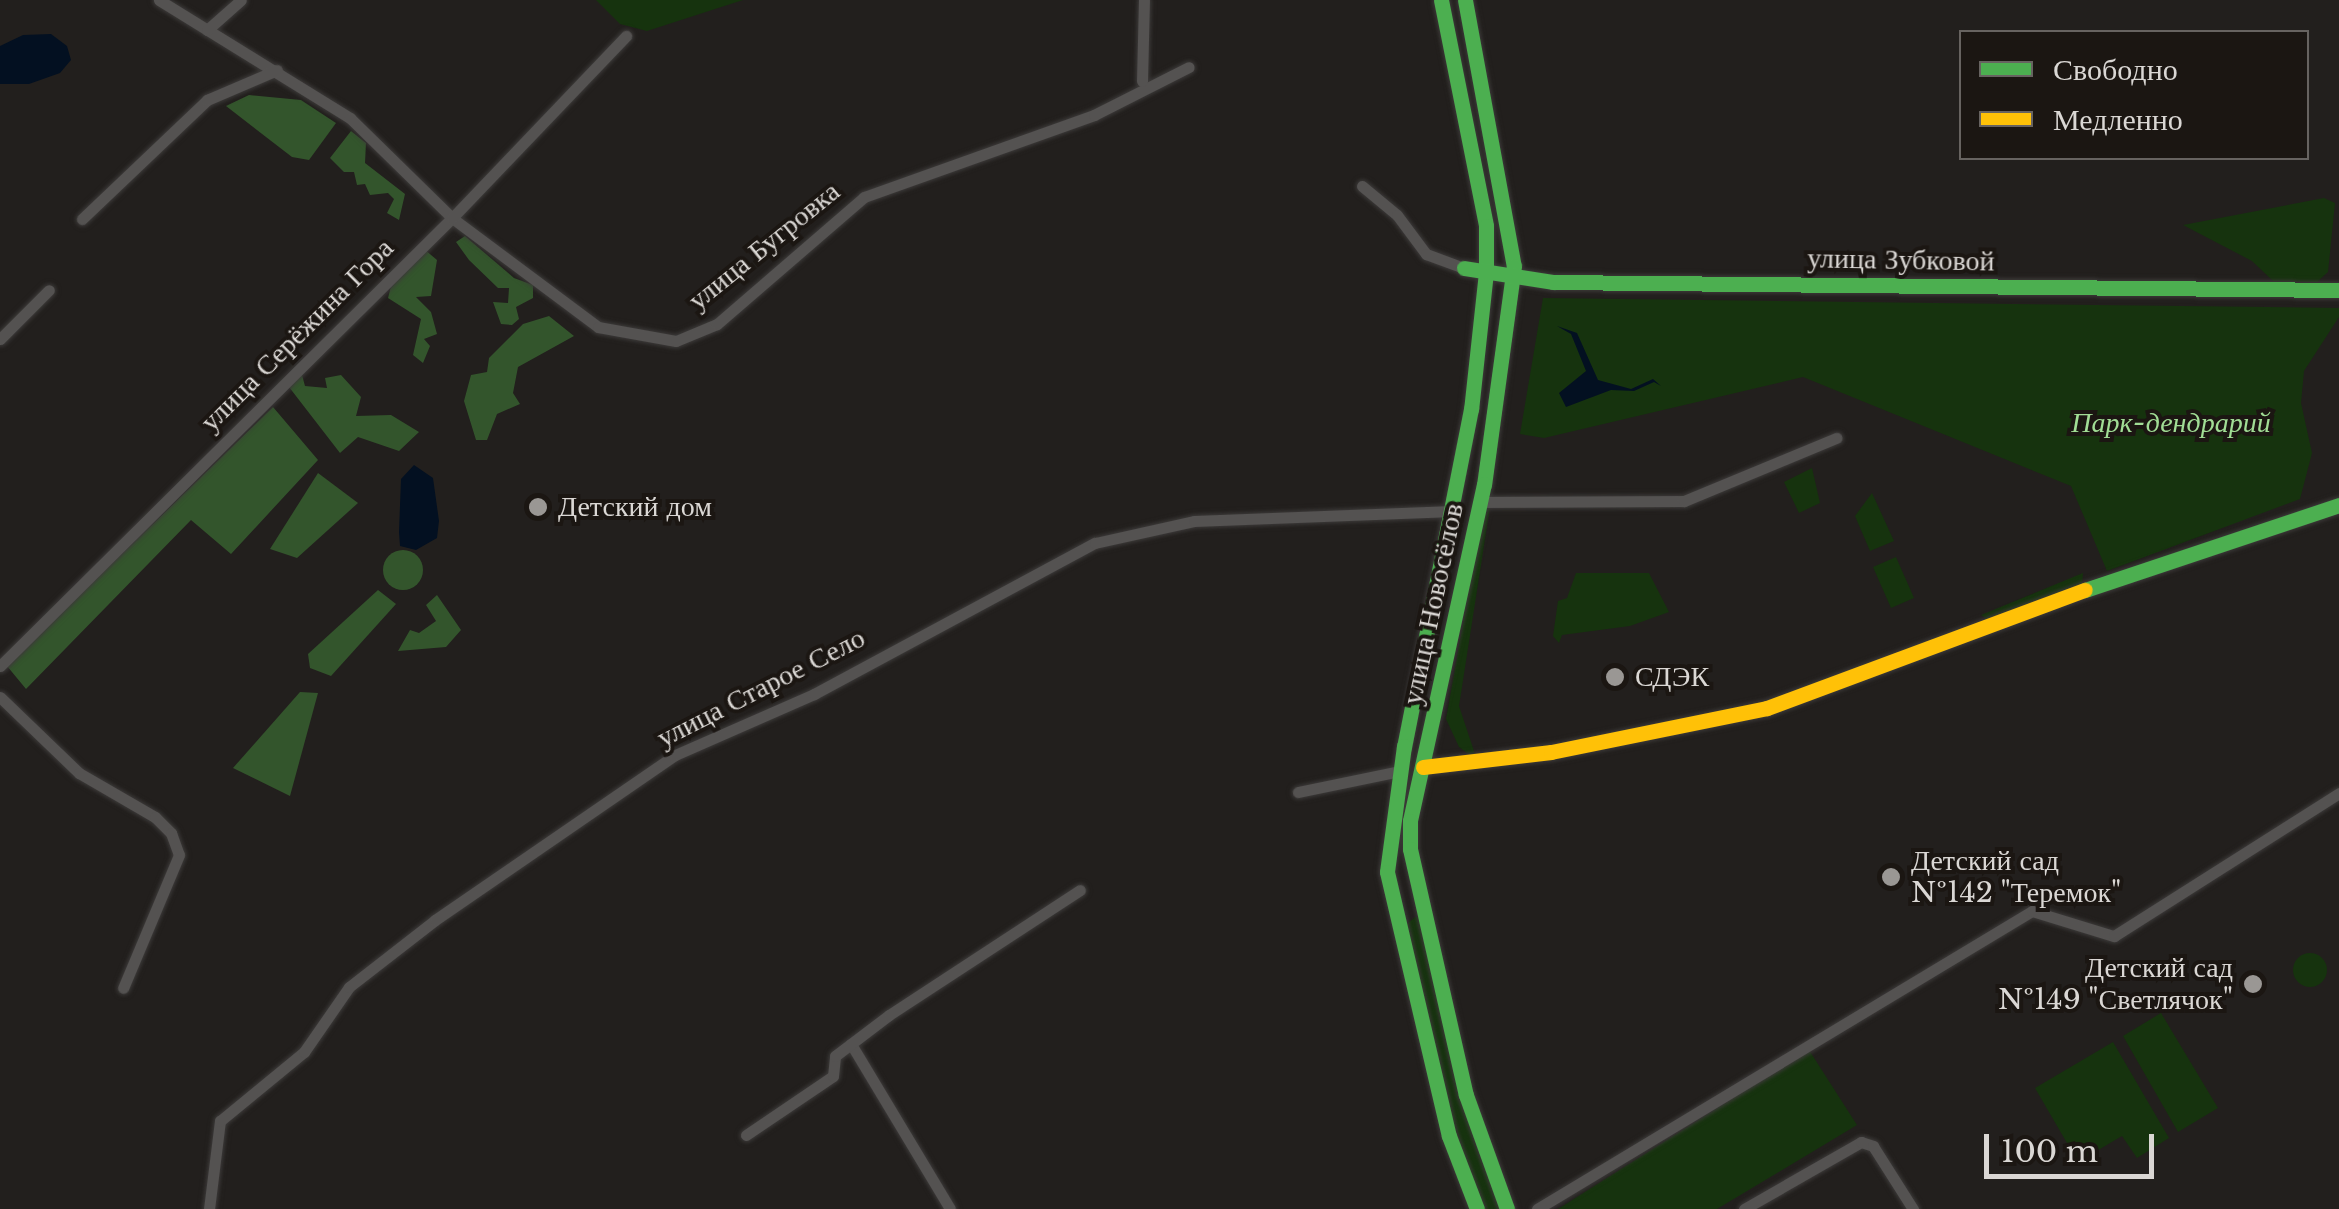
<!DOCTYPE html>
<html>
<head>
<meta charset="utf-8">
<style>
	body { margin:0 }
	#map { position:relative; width:2339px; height:1209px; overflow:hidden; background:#221f1d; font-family:"Libre Baskerville",serif }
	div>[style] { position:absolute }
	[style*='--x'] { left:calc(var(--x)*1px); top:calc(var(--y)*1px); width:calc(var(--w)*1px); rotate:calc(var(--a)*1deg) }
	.green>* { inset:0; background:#16330e }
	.round { border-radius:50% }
	.forest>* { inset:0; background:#33552c }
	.water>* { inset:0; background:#031021 }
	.roads { filter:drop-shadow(0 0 2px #3c3a39) drop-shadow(0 0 2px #3c3a39) }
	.street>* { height:11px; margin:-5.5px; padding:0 5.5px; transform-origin:5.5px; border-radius:5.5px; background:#545251 }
	.fast>* { height:15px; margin:-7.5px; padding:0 7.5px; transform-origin:7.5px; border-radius:7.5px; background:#4caf50 }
	.slow>* { height:15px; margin:-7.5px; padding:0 7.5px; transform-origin:7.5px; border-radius:7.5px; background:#ffc107 }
	.dots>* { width:28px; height:28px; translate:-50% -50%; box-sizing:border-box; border:5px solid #1b1612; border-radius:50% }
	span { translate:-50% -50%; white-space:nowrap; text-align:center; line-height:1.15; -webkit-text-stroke:8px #1b1612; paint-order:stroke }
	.street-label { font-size:28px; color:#dad7d4 }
	.park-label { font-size:28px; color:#a1dd95; font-style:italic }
	.poi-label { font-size:28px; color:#dad7d4 }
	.left { translate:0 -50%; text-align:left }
	.right { translate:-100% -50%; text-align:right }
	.legend { position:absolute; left:1959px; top:30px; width:350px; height:130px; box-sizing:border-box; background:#1b1612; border:2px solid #676360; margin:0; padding:12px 18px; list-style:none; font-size:30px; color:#dad7d4 }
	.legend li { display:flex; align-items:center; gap:20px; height:50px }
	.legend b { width:50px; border:2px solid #676360 }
	.scale { position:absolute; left:1984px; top:1134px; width:170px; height:45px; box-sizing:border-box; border:5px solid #dad7d4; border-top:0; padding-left:12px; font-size:30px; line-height:35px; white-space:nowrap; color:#dad7d4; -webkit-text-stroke:8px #1b1612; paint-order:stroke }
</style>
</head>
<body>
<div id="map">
	<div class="green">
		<div style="clip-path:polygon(596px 0,743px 0,647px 31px,620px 24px)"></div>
		<div style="clip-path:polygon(2324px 198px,2335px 203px,2328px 272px,2317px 282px,2273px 281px,2252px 261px,2183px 225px)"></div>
		<div style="clip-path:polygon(1543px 298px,2339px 308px,2339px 317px,2304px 371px,2301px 403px,2312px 453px,2300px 499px,2107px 571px,2071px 486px,1803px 377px,1544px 438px,1520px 434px)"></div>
		<div style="clip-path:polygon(1812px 468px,1820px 503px,1799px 513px,1784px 482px)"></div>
		<div style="clip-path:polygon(1872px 493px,1894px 541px,1870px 551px,1855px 516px)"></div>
		<div style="clip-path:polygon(1490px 507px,1459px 706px,1477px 760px,1459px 747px,1446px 719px,1483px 511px)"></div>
		<div style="clip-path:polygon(1896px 557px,1914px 598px,1891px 608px,1873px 567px)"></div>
		<div style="clip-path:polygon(1576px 573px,1649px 573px,1669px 612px,1630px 626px,1562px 635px,1559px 643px,1553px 636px,1558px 601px,1567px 598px)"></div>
		<div style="clip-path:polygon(2083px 573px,2082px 584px,1991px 622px,1981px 615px)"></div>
		<div style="clip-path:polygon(1415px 917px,1421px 917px,1475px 1145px,1500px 1209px,1481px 1209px,1458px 1148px,1406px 925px)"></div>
		<div class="round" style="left:2293px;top:953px;width:34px;height:34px"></div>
		<div style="clip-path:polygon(2161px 1013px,2218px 1108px,2178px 1132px,2123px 1036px)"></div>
		<div style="clip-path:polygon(2113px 1042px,2169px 1138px,2137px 1158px,2122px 1136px,2078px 1162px,2035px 1088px)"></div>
		<div style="clip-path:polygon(1809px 1050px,1857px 1125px,1717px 1209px,1558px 1209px)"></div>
	</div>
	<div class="forest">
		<div style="clip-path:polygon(249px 95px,301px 100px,336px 123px,309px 160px,292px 157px,226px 106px)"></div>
		<div style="clip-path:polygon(351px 131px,366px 143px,365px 163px,405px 194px,399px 220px,387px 213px,394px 199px,388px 193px,370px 195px,365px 184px,357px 185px,354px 172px,344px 172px,330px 158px)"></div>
		<div style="clip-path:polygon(465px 236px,514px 278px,533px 285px,533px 298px,516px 307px,519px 319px,512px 325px,501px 324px,493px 302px,508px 303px,509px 288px,498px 288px,469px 260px,456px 242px)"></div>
		<div style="clip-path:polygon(424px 249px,437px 260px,431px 296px,416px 297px,431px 312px,437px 334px,424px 339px,430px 346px,423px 363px,413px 355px,421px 319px,388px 298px,391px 286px)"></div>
		<div style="clip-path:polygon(549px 316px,574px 336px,518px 367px,513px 393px,520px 404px,497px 414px,487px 440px,476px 440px,464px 401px,471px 375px,487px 372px,489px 358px,523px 324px)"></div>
		<div style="clip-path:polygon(302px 375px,305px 386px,327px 388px,325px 378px,341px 375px,361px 397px,356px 416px,391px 415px,419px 432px,399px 451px,358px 437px,340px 453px,289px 387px)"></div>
		<div style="clip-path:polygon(273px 407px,318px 460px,231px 554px,191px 520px,26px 689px,7px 666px)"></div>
		<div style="clip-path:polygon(318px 473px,358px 503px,297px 558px,270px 549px)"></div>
		<div class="round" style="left:383px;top:550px;width:40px;height:40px"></div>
		<div style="clip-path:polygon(378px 590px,396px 604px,331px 676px,310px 668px,308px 654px)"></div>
		<div style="clip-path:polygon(437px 595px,461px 630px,446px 647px,398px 651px,410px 630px,419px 633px,436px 621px,426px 605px)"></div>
		<div style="clip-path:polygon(300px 692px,318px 693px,290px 796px,233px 768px)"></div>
	</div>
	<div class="water">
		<div style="clip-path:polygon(51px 34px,67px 46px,71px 60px,60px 73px,29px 84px,0 84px,0 46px,23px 35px)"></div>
		<div style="clip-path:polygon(1557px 326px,1577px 333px,1598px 380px,1631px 389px,1653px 379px,1661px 386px,1654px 382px,1634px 391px,1611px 390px,1566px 407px,1559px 393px,1586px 371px,1571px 334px)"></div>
		<div style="clip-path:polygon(414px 465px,433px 478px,439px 521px,437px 538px,416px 550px,400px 546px,399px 532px,401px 479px)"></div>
	</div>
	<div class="roads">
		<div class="street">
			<div style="--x:159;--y:0;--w:225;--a:31.7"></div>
			<div style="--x:350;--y:118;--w:143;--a:44.4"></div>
			<div style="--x:452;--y:218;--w:182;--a:36.7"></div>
			<div style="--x:598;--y:327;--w:79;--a:10.2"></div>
			<div style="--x:676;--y:341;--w:44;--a:-22.5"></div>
			<div style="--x:717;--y:324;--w:194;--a:-40.8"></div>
			<div style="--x:864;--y:197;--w:244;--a:-19.6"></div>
			<div style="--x:1094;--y:115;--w:106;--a:-26.8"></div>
			<div style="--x:207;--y:30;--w:45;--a:-41.4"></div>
			<div style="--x:1142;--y:81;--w:81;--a:-88.6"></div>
			<div style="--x:1362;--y:186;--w:45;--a:39.6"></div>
			<div style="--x:1397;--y:215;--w:49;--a:53.4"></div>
			<div style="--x:1426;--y:254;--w:40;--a:20.2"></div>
			<div style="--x:82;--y:219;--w:173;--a:-43.6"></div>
			<div style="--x:207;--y:100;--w:76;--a:-23.2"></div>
			<div style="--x:0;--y:339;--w:69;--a:-45"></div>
			<div style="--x:1480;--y:502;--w:204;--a:-0.3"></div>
			<div style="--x:1684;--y:501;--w:165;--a:-22.5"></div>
			<div style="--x:0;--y:666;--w:636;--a:-44.75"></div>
			<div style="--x:452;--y:218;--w:252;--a:-46.3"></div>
			<div style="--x:0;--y:697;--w:110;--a:43.9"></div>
			<div style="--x:79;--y:773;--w:88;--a:30.1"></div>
			<div style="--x:155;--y:817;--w:23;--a:45"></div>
			<div style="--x:171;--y:833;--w:23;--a:70"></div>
			<div style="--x:179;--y:855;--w:144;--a:112.8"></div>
			<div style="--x:1298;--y:792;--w:104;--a:-11.6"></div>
			<div style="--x:851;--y:1044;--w:192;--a:59"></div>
			<div style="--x:746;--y:1135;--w:105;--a:-34.1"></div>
			<div style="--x:833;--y:1076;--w:20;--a:-84"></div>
			<div style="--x:835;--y:1056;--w:68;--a:-37.2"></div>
			<div style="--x:889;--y:1015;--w:228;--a:-33.2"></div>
			<div style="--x:209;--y:1209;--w:89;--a:-82.9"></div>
			<div style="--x:220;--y:1121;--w:109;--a:-39.4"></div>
			<div style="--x:304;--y:1052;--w:79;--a:-55.3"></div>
			<div style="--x:349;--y:987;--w:109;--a:-37.9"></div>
			<div style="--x:435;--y:920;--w:291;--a:-34.5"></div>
			<div style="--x:675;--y:755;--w:152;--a:-23.7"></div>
			<div style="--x:814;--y:694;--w:319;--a:-28.3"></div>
			<div style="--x:1095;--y:543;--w:101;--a:-12.5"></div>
			<div style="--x:1194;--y:521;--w:259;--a:-2.2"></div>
			<div style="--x:1537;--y:1209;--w:578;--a:-31.05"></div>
			<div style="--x:2032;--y:911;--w:86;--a:17"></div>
			<div style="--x:2114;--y:936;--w:267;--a:-32.4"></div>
			<div style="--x:1744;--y:1209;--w:135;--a:-29.8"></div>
			<div style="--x:1861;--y:1142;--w:13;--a:18"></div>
			<div style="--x:1873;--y:1146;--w:75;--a:57.6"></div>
		</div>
		<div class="fast">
			<div style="--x:1441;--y:0;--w:230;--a:78.7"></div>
			<div style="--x:1486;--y:226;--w:46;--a:90"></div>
			<div style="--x:1486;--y:272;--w:138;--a:96.2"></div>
			<div style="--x:1471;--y:409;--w:344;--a:101.2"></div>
			<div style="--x:1404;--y:746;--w:127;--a:97.7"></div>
			<div style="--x:1387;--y:872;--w:271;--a:76.8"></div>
			<div style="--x:1449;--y:1136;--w:78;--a:69"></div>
			<div style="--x:1465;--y:0;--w:270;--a:79.6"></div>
			<div style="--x:1514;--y:266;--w:220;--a:97.8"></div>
			<div style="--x:1484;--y:484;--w:345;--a:102.4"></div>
			<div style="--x:1410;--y:821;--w:28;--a:90"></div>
			<div style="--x:1410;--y:849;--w:252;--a:77.2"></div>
			<div style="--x:1466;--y:1095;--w:121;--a:70.2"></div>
			<div style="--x:1464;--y:268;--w:90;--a:8.9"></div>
			<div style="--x:1553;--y:282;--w:786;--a:0.58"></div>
			<div style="--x:2085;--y:590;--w:268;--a:-18.5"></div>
		</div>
		<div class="slow">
			<div style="--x:1423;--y:767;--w:129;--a:-6.7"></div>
			<div style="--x:1551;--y:752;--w:220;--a:-11.5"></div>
			<div style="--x:1767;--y:708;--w:339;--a:-20.4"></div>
		</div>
	</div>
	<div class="dots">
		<div style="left:538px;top:507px;background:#9a9794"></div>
		<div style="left:1615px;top:677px;background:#9a9794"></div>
		<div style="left:1891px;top:877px;background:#9a9794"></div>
		<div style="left:2253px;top:984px;background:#9a9794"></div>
	</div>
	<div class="street-label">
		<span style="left:764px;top:246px;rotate:-39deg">улица Бугровка</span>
		<span style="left:1901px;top:260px;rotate:1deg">улица Зубковой</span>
		<span style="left:297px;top:335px;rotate:-45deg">улица Серёжина Гора</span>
		<span style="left:1433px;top:604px;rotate:-78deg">улица Новосёлов</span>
		<span style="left:761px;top:688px;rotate:-27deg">улица Старое Село</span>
	</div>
	<div class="park-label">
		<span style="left:2171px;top:423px">Парк-дендрарий</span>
	</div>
	<div class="poi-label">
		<span class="left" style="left:558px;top:507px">Детский дом</span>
		<span class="left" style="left:1635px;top:677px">СДЭК</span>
		<span class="left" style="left:1911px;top:877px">Детский сад<br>№142 "Теремок"</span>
		<span class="right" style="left:2233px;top:984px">Детский сад<br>№149 "Светлячок"</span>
	</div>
	<ul class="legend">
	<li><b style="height:12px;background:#4caf50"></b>Свободно</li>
	<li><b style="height:12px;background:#ffc107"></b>Медленно</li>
	</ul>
	<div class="scale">100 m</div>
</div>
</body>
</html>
